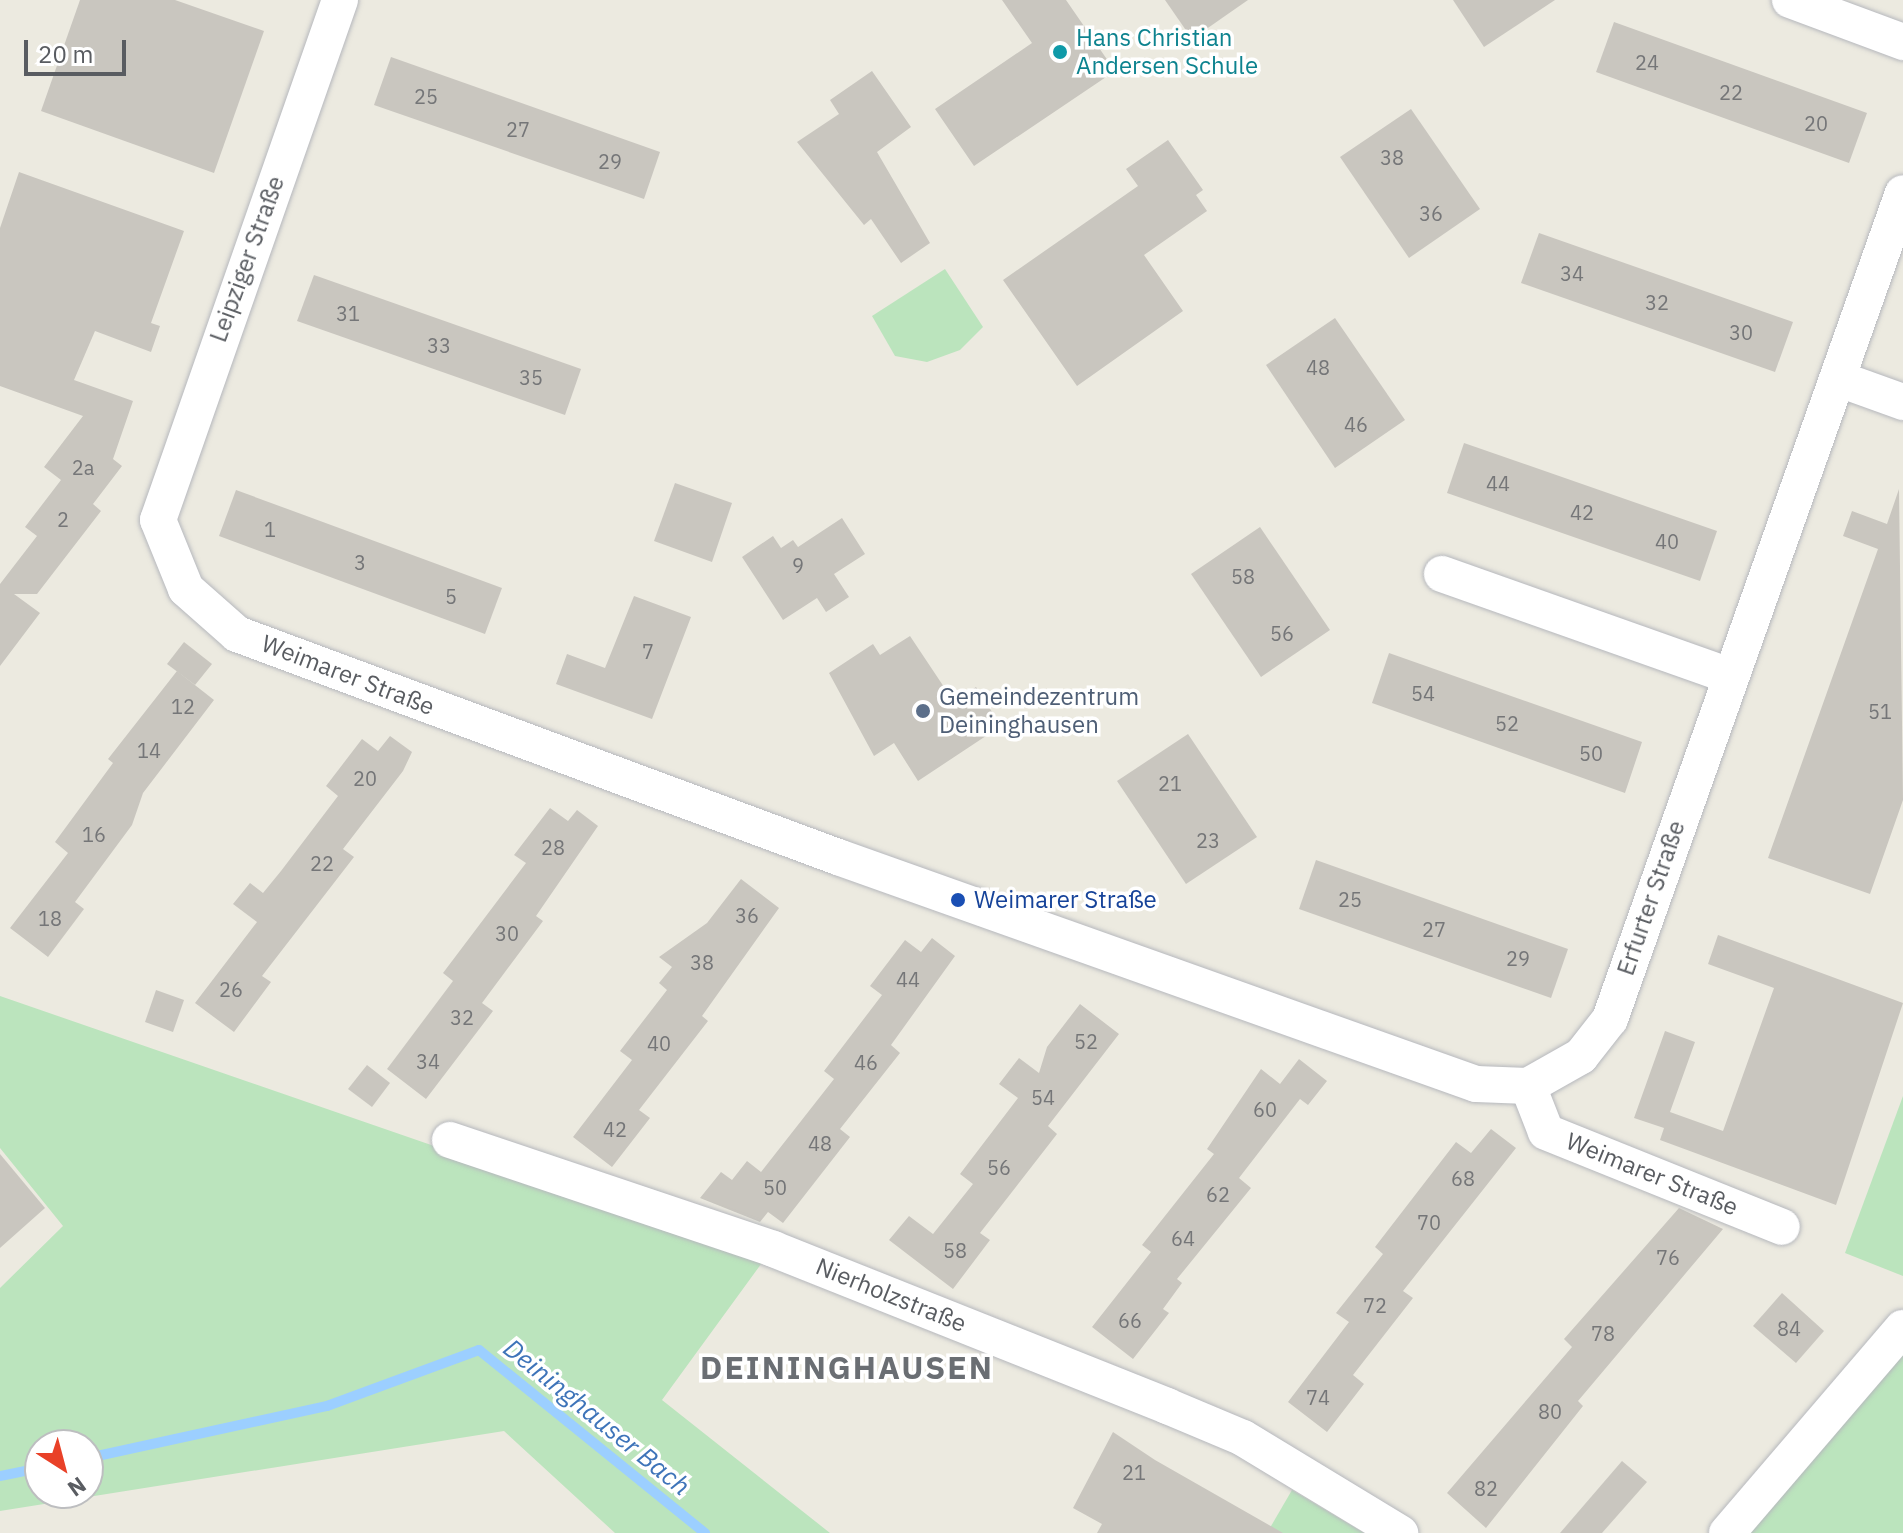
<!DOCTYPE html>
<html>
<head>
<meta charset="utf-8">
<style>
	body { margin:0 }
	#map { position:relative; width:1903px; height:1533px; overflow:hidden; background:#eceae0; font-family:"IBM Plex Sans",sans-serif }
	div>[style] { position:absolute }
	[style*='--x'] { left:calc(var(--x)*1px); top:calc(var(--y)*1px); width:calc(var(--w)*1px); rotate:calc(var(--a)*1deg) }
	.green>* { inset:0; background:#bbe4bd }
	.stream>* { height:10px; margin:-5px; padding:0 5px; transform-origin:5px; border-radius:5px; background:#9ccfff }
	.building>* { inset:0; background:#c9c6bf }
	.roads { filter:drop-shadow(0 0 2px #b6b8bd) drop-shadow(0 0 2px #b6b8bd) }
	.minor>* { height:36px; margin:-18px; padding:0 18px; transform-origin:18px; border-radius:18px; background:#fff }
	.dots>* { width:22px; height:22px; translate:-50% -50%; box-sizing:border-box; border:4px solid #fff; border-radius:50% }
	span { translate:-50% -50%; white-space:nowrap; text-align:center; line-height:1.15; -webkit-text-stroke:7px #fff; paint-order:stroke }
	.number-label { font-size:20px; color:#757678 }
	.number-label span { -webkit-text-stroke-width:0 }
	.culture-label { font-size:24px; color:#0d838f }
	.left { translate:0 -50%; text-align:left }
	.street-label { font-size:24px; color:#595c61 }
	.service-label { font-size:24px; color:#4e5e75 }
	.transit-label { font-size:24px; color:#164399 }
	.water-label { font-size:26px; color:#3e74b9; font-style:italic }
	.district-label { font-size:32px; color:#6a6e73; font-weight:700; letter-spacing:2px }
	.north { position:absolute; left:24px; top:1429px; width:80px; height:80px; box-sizing:border-box; background:#fff; border:2px solid #bdbec0; border-radius:50%; rotate:144deg; font-size:22px; font-weight:700; line-height:32px; text-align:center; color:#595c61 }
	.north::after { content:''; display:block; margin:auto; width:28px; height:36px; background:#e94128; clip-path:polygon(50% 0,100% 100%,50% 72%,0 100%) }
	.scale { position:absolute; left:24px; top:40px; width:102px; height:36px; box-sizing:border-box; border:4px solid #595c61; border-top:0; padding-left:10px; font-size:24px; line-height:28px; white-space:nowrap; color:#595c61; -webkit-text-stroke:6px #fff; paint-order:stroke }
</style>
</head>
<body>
<div id="map">
	<div class="green">
		<div style="clip-path:polygon(945px 269px,983px 327px,960px 350px,927px 362px,895px 356px,872px 316px)"></div>
		<div style="clip-path:polygon(evenodd,0 996px,764px 1260px,662px 1400px,830px 1533px,615px 1533px,504px 1431px,0 1511px,0 1288px,63px 1226px,0 1148px,0 996px,40px 1445px,88px 1445px,88px 1493px,40px 1493px,40px 1445px)"></div>
		<div style="clip-path:polygon(1903px 1096px,1903px 1276px,1845px 1253px)"></div>
		<div style="clip-path:polygon(1903px 1346px,1903px 1533px,1736px 1533px)"></div>
		<div style="clip-path:polygon(1292px 1490px,1364px 1533px,1267px 1533px)"></div>
	</div>
	<div class="stream">
		<div style="--x:88;--y:1458;--w:245;--a:-12.3"></div>
		<div style="--x:327;--y:1406;--w:162;--a:-20.2"></div>
		<div style="--x:479;--y:1350;--w:291;--a:39"></div>
		<div style="--x:0;--y:1476;--w:41;--a:-11.3"></div>
	</div>
	<div class="building">
		<div style="clip-path:polygon(80px 0,175px 0,264px 31px,214px 173px,41px 111px)"></div>
		<div style="clip-path:polygon(1002px 0,1066px 0,1115px 71px,974px 166px,935px 109px,1032px 43px)"></div>
		<div style="clip-path:polygon(1165px 0,1248px 0,1192px 39px)"></div>
		<div style="clip-path:polygon(1453px 0,1555px 0,1484px 47px)"></div>
		<div style="clip-path:polygon(1614px 22px,1867px 113px,1849px 163px,1596px 72px)"></div>
		<div style="clip-path:polygon(391px 57px,660px 152px,644px 199px,374px 105px)"></div>
		<div style="clip-path:polygon(872px 71px,911px 127px,877px 152px,930px 243px,901px 263px,871px 219px,864px 225px,797px 142px,839px 114px,830px 100px)"></div>
		<div style="clip-path:polygon(1411px 109px,1480px 209px,1409px 258px,1340px 157px)"></div>
		<div style="clip-path:polygon(1168px 140px,1203px 190px,1196px 195px,1207px 211px,1144px 255px,1183px 311px,1077px 386px,1003px 280px,1138px 186px,1126px 169px)"></div>
		<div style="clip-path:polygon(19px 172px,184px 231px,151px 323px,160px 326px,151px 352px,95px 331px,74px 380px,133px 401px,113px 459px,122px 466px,93px 504px,101px 511px,37px 594px,14px 594px,40px 613px,0 666px,0 584px,37px 536px,25px 527px,61px 480px,44px 467px,83px 416px,0 386px,0 228px)"></div>
		<div style="clip-path:polygon(1539px 233px,1793px 322px,1775px 372px,1521px 283px)"></div>
		<div style="clip-path:polygon(314px 275px,581px 369px,565px 415px,297px 321px)"></div>
		<div style="clip-path:polygon(1335px 318px,1405px 420px,1335px 468px,1266px 365px)"></div>
		<div style="clip-path:polygon(1464px 443px,1717px 531px,1700px 581px,1447px 493px)"></div>
		<div style="clip-path:polygon(675px 483px,732px 503px,712px 562px,654px 541px)"></div>
		<div style="clip-path:polygon(1899px 489px,1903px 800px,1870px 894px,1768px 858px,1878px 549px,1843px 536px,1852px 511px,1887px 524px)"></div>
		<div style="clip-path:polygon(236px 490px,502px 588px,485px 634px,219px 536px)"></div>
		<div style="clip-path:polygon(842px 518px,865px 554px,834px 574px,849px 597px,826px 612px,817px 598px,783px 620px,742px 557px,773px 536px,781px 548px,793px 540px,798px 547px)"></div>
		<div style="clip-path:polygon(1260px 527px,1330px 630px,1261px 677px,1191px 574px)"></div>
		<div style="clip-path:polygon(634px 596px,691px 617px,652px 719px,556px 684px,567px 654px,605px 668px)"></div>
		<div style="clip-path:polygon(910px 636px,954px 702px,976px 687px,1001px 726px,918px 781px,894px 743px,874px 756px,829px 673px,873px 644px,880px 655px)"></div>
		<div style="clip-path:polygon(184px 642px,212px 664px,195px 685px,167px 664px)"></div>
		<div style="clip-path:polygon(1389px 653px,1642px 742px,1625px 793px,1372px 703px)"></div>
		<div style="clip-path:polygon(177px 671px,214px 700px,143px 793px,132px 825px,75px 902px,84px 909px,48px 957px,10px 928px,68px 853px,55px 842px,113px 763px,108px 759px)"></div>
		<div style="clip-path:polygon(1188px 734px,1257px 837px,1186px 884px,1117px 781px)"></div>
		<div style="clip-path:polygon(390px 736px,412px 752px,403px 771px,343px 849px,354px 857px,262px 976px,271px 982px,234px 1032px,195px 1003px,257px 922px,233px 904px,250px 883px,263px 893px,281px 871px,338px 796px,326px 786px,362px 739px,378px 751px)"></div>
		<div style="clip-path:polygon(550px 808px,568px 821px,577px 810px,598px 826px,536px 916px,543px 921px,482px 1003px,493px 1011px,426px 1099px,387px 1069px,453px 981px,443px 973px,526px 863px,514px 855px)"></div>
		<div style="clip-path:polygon(1316px 860px,1568px 949px,1551px 998px,1299px 909px)"></div>
		<div style="clip-path:polygon(741px 879px,779px 908px,702px 1016px,708px 1021px,639px 1110px,650px 1118px,612px 1167px,573px 1137px,632px 1060px,620px 1051px,667px 990px,659px 983px,672px 967px,659px 957px,707px 923px)"></div>
		<div style="clip-path:polygon(1718px 935px,1903px 1003px,1836px 1205px,1660px 1140px,1664px 1128px,1634px 1118px,1665px 1031px,1695px 1042px,1670px 1112px,1723px 1131px,1774px 988px,1708px 964px)"></div>
		<div style="clip-path:polygon(932px 938px,955px 956px,891px 1045px,900px 1053px,840px 1129px,850px 1137px,783px 1223px,768px 1212px,760px 1222px,700px 1198px,721px 1172px,732px 1180px,747px 1161px,761px 1172px,834px 1079px,824px 1071px,882px 995px,870px 986px,905px 940px,921px 952px)"></div>
		<div style="clip-path:polygon(156px 990px,184px 1000px,173px 1032px,145px 1022px)"></div>
		<div style="clip-path:polygon(1080px 1004px,1119px 1034px,1048px 1126px,1057px 1134px,980px 1233px,990px 1240px,953px 1289px,889px 1240px,909px 1216px,933px 1234px,973px 1184px,960px 1174px,1018px 1098px,999px 1084px,1019px 1058px,1039px 1073px,1047px 1047px)"></div>
		<div style="clip-path:polygon(1299px 1059px,1327px 1081px,1308px 1105px,1300px 1099px,1239px 1178px,1251px 1188px,1177px 1279px,1182px 1283px,1163px 1309px,1169px 1313px,1133px 1359px,1092px 1327px,1151px 1252px,1142px 1245px,1214px 1154px,1207px 1149px,1261px 1069px,1280px 1084px)"></div>
		<div style="clip-path:polygon(367px 1065px,390px 1083px,372px 1107px,348px 1089px)"></div>
		<div style="clip-path:polygon(1491px 1129px,1516px 1148px,1403px 1291px,1413px 1298px,1353px 1375px,1364px 1384px,1327px 1432px,1288px 1402px,1349px 1322px,1336px 1313px,1383px 1254px,1375px 1247px,1456px 1142px,1471px 1153px)"></div>
		<div style="clip-path:polygon(0 1154px,45px 1208px,0 1248px)"></div>
		<div style="clip-path:polygon(1679px 1208px,1723px 1229px,1578px 1401px,1583px 1406px,1486px 1528px,1447px 1493px,1572px 1347px,1564px 1339px)"></div>
		<div style="clip-path:polygon(1782px 1293px,1824px 1331px,1796px 1363px,1753px 1326px)"></div>
		<div style="clip-path:polygon(1113px 1432px,1155px 1460px,1283px 1533px,1097px 1533px,1102px 1524px,1073px 1508px)"></div>
		<div style="clip-path:polygon(1622px 1461px,1647px 1482px,1602px 1533px,1560px 1533px)"></div>
	</div>
	<div class="roads">
		<div class="minor">
			<div style="--x:340;--y:0;--w:551;--a:109.29"></div>
			<div style="--x:158;--y:520;--w:74;--a:67.9"></div>
			<div style="--x:186;--y:589;--w:68;--a:41.4"></div>
			<div style="--x:237;--y:634;--w:641;--a:20.36"></div>
			<div style="--x:838;--y:857;--w:677;--a:19.59"></div>
			<div style="--x:1476;--y:1084;--w:52;--a:2.2"></div>
			<div style="--x:1790;--y:0;--w:121;--a:20.4"></div>
			<div style="--x:1839;--y:379;--w:68;--a:19.8"></div>
			<div style="--x:1442;--y:574;--w:303;--a:19.5"></div>
			<div style="--x:1528;--y:1086;--w:61;--a:-29.5"></div>
			<div style="--x:1581;--y:1056;--w:47;--a:-51.9"></div>
			<div style="--x:1610;--y:1019;--w:876;--a:-70.47"></div>
			<div style="--x:1528;--y:1086;--w:49;--a:68.6"></div>
			<div style="--x:1546;--y:1132;--w:254;--a:21.9"></div>
			<div style="--x:450;--y:1140;--w:341;--a:18.6"></div>
			<div style="--x:773;--y:1249;--w:424;--a:21.7"></div>
			<div style="--x:1167;--y:1406;--w:82;--a:22.8"></div>
			<div style="--x:1243;--y:1438;--w:184;--a:31.2"></div>
			<div style="--x:1727;--y:1533;--w:270;--a:-49.4"></div>
		</div>
	</div>
	<div class="dots">
		<div style="left:1060px;top:52px;background:#0f9aa8"></div>
		<div style="left:923px;top:711px;background:#5c6f8a"></div>
		<div style="left:958px;top:900px;background:#1a4fb4"></div>
	</div>
	<div class="number-label">
		<span style="left:1647px;top:62px">24</span>
		<span style="left:1731px;top:92px">22</span>
		<span style="left:426px;top:96px">25</span>
		<span style="left:1816px;top:123px">20</span>
		<span style="left:518px;top:129px">27</span>
		<span style="left:1392px;top:157px">38</span>
		<span style="left:610px;top:161px">29</span>
		<span style="left:1431px;top:213px">36</span>
		<span style="left:1572px;top:273px">34</span>
		<span style="left:1657px;top:302px">32</span>
		<span style="left:348px;top:313px">31</span>
		<span style="left:1741px;top:332px">30</span>
		<span style="left:439px;top:345px">33</span>
		<span style="left:1318px;top:367px">48</span>
		<span style="left:531px;top:377px">35</span>
		<span style="left:1356px;top:424px">46</span>
		<span style="left:83px;top:467px">2a</span>
		<span style="left:1498px;top:483px">44</span>
		<span style="left:1582px;top:512px">42</span>
		<span style="left:63px;top:519px">2</span>
		<span style="left:270px;top:529px">1</span>
		<span style="left:1667px;top:541px">40</span>
		<span style="left:360px;top:562px">3</span>
		<span style="left:798px;top:565px">9</span>
		<span style="left:1243px;top:576px">58</span>
		<span style="left:451px;top:596px">5</span>
		<span style="left:1282px;top:633px">56</span>
		<span style="left:648px;top:651px">7</span>
		<span style="left:1423px;top:693px">54</span>
		<span style="left:183px;top:706px">12</span>
		<span style="left:1880px;top:711px">51</span>
		<span style="left:1507px;top:723px">52</span>
		<span style="left:149px;top:750px">14</span>
		<span style="left:1591px;top:753px">50</span>
		<span style="left:365px;top:778px">20</span>
		<span style="left:1170px;top:783px">21</span>
		<span style="left:94px;top:834px">16</span>
		<span style="left:1208px;top:840px">23</span>
		<span style="left:553px;top:847px">28</span>
		<span style="left:322px;top:863px">22</span>
		<span style="left:1350px;top:899px">25</span>
		<span style="left:747px;top:915px">36</span>
		<span style="left:50px;top:918px">18</span>
		<span style="left:1434px;top:929px">27</span>
		<span style="left:507px;top:933px">30</span>
		<span style="left:1518px;top:958px">29</span>
		<span style="left:702px;top:962px">38</span>
		<span style="left:908px;top:979px">44</span>
		<span style="left:231px;top:989px">26</span>
		<span style="left:462px;top:1017px">32</span>
		<span style="left:1086px;top:1041px">52</span>
		<span style="left:659px;top:1043px">40</span>
		<span style="left:428px;top:1061px">34</span>
		<span style="left:866px;top:1062px">46</span>
		<span style="left:1043px;top:1097px">54</span>
		<span style="left:1265px;top:1109px">60</span>
		<span style="left:615px;top:1129px">42</span>
		<span style="left:820px;top:1143px">48</span>
		<span style="left:999px;top:1167px">56</span>
		<span style="left:1463px;top:1178px">68</span>
		<span style="left:775px;top:1187px">50</span>
		<span style="left:1218px;top:1194px">62</span>
		<span style="left:1429px;top:1222px">70</span>
		<span style="left:1183px;top:1238px">64</span>
		<span style="left:955px;top:1250px">58</span>
		<span style="left:1668px;top:1257px">76</span>
		<span style="left:1375px;top:1305px">72</span>
		<span style="left:1130px;top:1320px">66</span>
		<span style="left:1789px;top:1328px">84</span>
		<span style="left:1603px;top:1333px">78</span>
		<span style="left:1318px;top:1397px">74</span>
		<span style="left:1550px;top:1411px">80</span>
		<span style="left:1134px;top:1472px">21</span>
		<span style="left:1486px;top:1488px">82</span>
	</div>
	<div class="culture-label">
		<span class="left" style="left:1076px;top:52px">Hans Christian<br>Andersen Schule</span>
	</div>
	<div class="street-label">
		<span style="left:247px;top:259px;rotate:-70deg">Leipziger Straße</span>
		<span style="left:348px;top:675px;rotate:21deg">Weimarer Straße</span>
		<span style="left:1651px;top:898px;rotate:-71deg">Erfurter Straße</span>
		<span style="left:1652px;top:1174px;rotate:22deg">Weimarer Straße</span>
		<span style="left:891px;top:1295px;rotate:22deg">Nierholzstraße</span>
	</div>
	<div class="service-label">
		<span class="left" style="left:939px;top:711px">Gemeindezentrum<br>Deininghausen</span>
	</div>
	<div class="transit-label">
		<span class="left" style="left:974px;top:900px">Weimarer Straße</span>
	</div>
	<div class="water-label">
		<span style="left:597px;top:1417px;rotate:39deg">Deininghauser Bach</span>
	</div>
	<div class="district-label">
		<span style="left:847px;top:1367px">DEININGHAUSEN</span>
	</div>
	<div class="north">N</div>
	<div class="scale">20 m</div>
</div>
</body>
</html>
